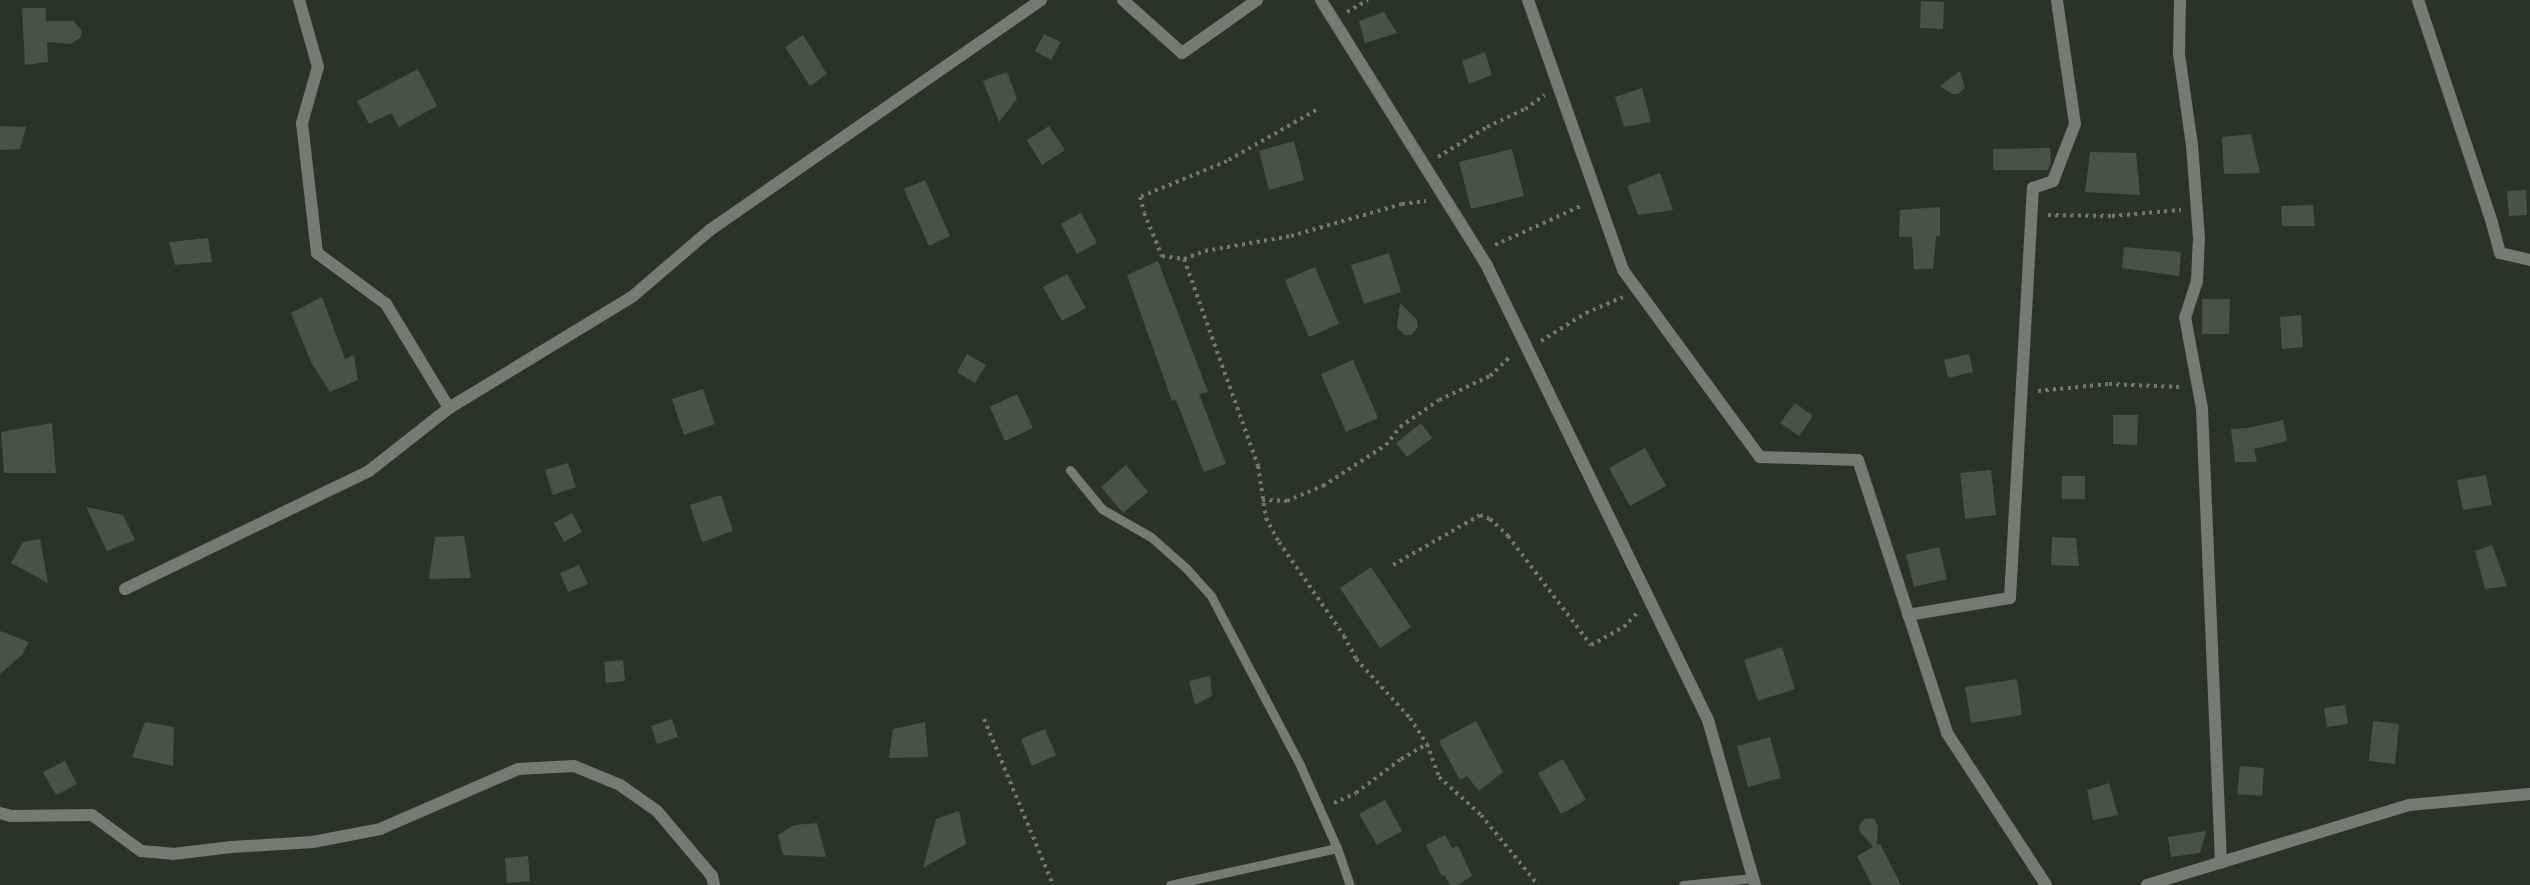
<!DOCTYPE html>
<html>
<head>
<meta charset="utf-8">
<style>
	body { margin:0 }
	#map { position:relative; width:2530px; height:885px; overflow:hidden; background:#2a3425; font-family:"Fira Sans",sans-serif }
	div>[style] { position:absolute }
	[style*='--x'] { left:calc(var(--x)*1px); top:calc(var(--y)*1px); width:calc(var(--w)*1px); rotate:calc(var(--a)*1deg) }
	.building>* { inset:0; background:#495343 }
	.path>* { height:4px; margin-top:-2px; transform-origin:0; background:repeating-linear-gradient(90deg,#71796d 0 3px,transparent 0 7.5px) }
	.lane>* { height:9px; margin:-4.5px; padding:0 4.5px; transform-origin:4.5px; border-radius:4.5px; background:#757a72 }
	.street>* { height:12px; margin:-6px; padding:0 6px; transform-origin:6px; border-radius:6px; background:#757a72 }
	span { translate:-50% -50%; white-space:nowrap; text-align:center; line-height:1.15; -webkit-text-stroke:4.5px #161a13; paint-order:stroke }
</style>
</head>
<body>
<div id="map">
	<div class="building">
		<div style="clip-path:polygon(1921px 1px,1944px 2px,1943px 29px,1920px 28px)"></div>
		<div style="clip-path:polygon(22px 8px,46px 8px,46px 21px,74px 21px,82px 31px,80px 38px,71px 44px,47px 42px,48px 62px,25px 65px)"></div>
		<div style="clip-path:polygon(1384px 12px,1397px 33px,1365px 43px,1359px 21px)"></div>
		<div style="clip-path:polygon(1044px 34px,1061px 42px,1051px 60px,1035px 51px)"></div>
		<div style="clip-path:polygon(803px 35px,827px 74px,810px 86px,785px 47px)"></div>
		<div style="clip-path:polygon(1485px 52px,1492px 75px,1469px 84px,1462px 61px)"></div>
		<div style="clip-path:polygon(418px 69px,437px 106px,399px 127px,391px 113px,369px 124px,357px 101px)"></div>
		<div style="clip-path:polygon(1960px 71px,1965px 88px,1958px 94px,1952px 94px,1940px 86px)"></div>
		<div style="clip-path:polygon(1007px 72px,1017px 99px,999px 122px,983px 81px)"></div>
		<div style="clip-path:polygon(1642px 88px,1651px 122px,1624px 127px,1615px 97px)"></div>
		<div style="clip-path:polygon(0 126px,26px 127px,20px 149px,0 150px)"></div>
		<div style="clip-path:polygon(1049px 126px,1065px 150px,1042px 165px,1027px 140px)"></div>
		<div style="clip-path:polygon(2251px 134px,2260px 173px,2224px 174px,2222px 137px)"></div>
		<div style="clip-path:polygon(1294px 141px,1304px 180px,1269px 190px,1259px 151px)"></div>
		<div style="clip-path:polygon(2050px 148px,2051px 162px,2048px 170px,1993px 170px,1993px 149px)"></div>
		<div style="clip-path:polygon(1512px 149px,1524px 196px,1471px 209px,1459px 162px)"></div>
		<div style="clip-path:polygon(2090px 152px,2136px 153px,2140px 195px,2085px 192px)"></div>
		<div style="clip-path:polygon(1660px 173px,1673px 210px,1638px 215px,1627px 186px)"></div>
		<div style="clip-path:polygon(925px 180px,950px 236px,929px 246px,904px 189px)"></div>
		<div style="clip-path:polygon(2526px 190px,2527px 215px,2509px 216px,2507px 191px)"></div>
		<div style="clip-path:polygon(2313px 205px,2315px 226px,2282px 226px,2281px 206px)"></div>
		<div style="clip-path:polygon(1940px 207px,1940px 236px,1936px 236px,1933px 269px,1914px 269px,1912px 237px,1899px 237px,1900px 210px)"></div>
		<div style="clip-path:polygon(1081px 213px,1097px 243px,1077px 254px,1061px 224px)"></div>
		<div style="clip-path:polygon(208px 238px,212px 262px,175px 265px,169px 242px)"></div>
		<div style="clip-path:polygon(2124px 247px,2181px 252px,2179px 276px,2122px 268px)"></div>
		<div style="clip-path:polygon(1389px 253px,1401px 292px,1364px 304px,1351px 265px)"></div>
		<div style="clip-path:polygon(1158px 261px,1208px 392px,1199px 394px,1226px 464px,1204px 472px,1176px 400px,1172px 401px,1127px 275px)"></div>
		<div style="clip-path:polygon(1315px 267px,1339px 324px,1309px 337px,1285px 280px)"></div>
		<div style="clip-path:polygon(1067px 274px,1086px 308px,1062px 321px,1043px 287px)"></div>
		<div style="clip-path:polygon(322px 297px,345px 359px,354px 355px,358px 380px,330px 392px,311px 362px,291px 313px)"></div>
		<div style="clip-path:polygon(2202px 299px,2230px 299px,2229px 334px,2202px 334px)"></div>
		<div style="clip-path:polygon(1400px 303px,1417px 320px,1418px 327px,1411px 335px,1405px 335px,1397px 328px)"></div>
		<div style="clip-path:polygon(2301px 315px,2303px 347px,2282px 349px,2280px 317px)"></div>
		<div style="clip-path:polygon(967px 354px,986px 365px,975px 383px,957px 372px)"></div>
		<div style="clip-path:polygon(1969px 354px,1973px 372px,1948px 378px,1944px 360px)"></div>
		<div style="clip-path:polygon(1353px 360px,1378px 418px,1346px 432px,1321px 374px)"></div>
		<div style="clip-path:polygon(703px 389px,715px 424px,684px 435px,672px 399px)"></div>
		<div style="clip-path:polygon(1017px 394px,1033px 428px,1005px 441px,990px 407px)"></div>
		<div style="clip-path:polygon(1795px 403px,1813px 416px,1799px 436px,1780px 423px)"></div>
		<div style="clip-path:polygon(2113px 415px,2138px 415px,2137px 445px,2113px 444px)"></div>
		<div style="clip-path:polygon(2283px 420px,2287px 441px,2254px 449px,2257px 462px,2235px 462px,2231px 429px,2248px 428px)"></div>
		<div style="clip-path:polygon(52px 423px,56px 473px,4px 473px,1px 432px)"></div>
		<div style="clip-path:polygon(1421px 423px,1432px 438px,1407px 457px,1396px 443px)"></div>
		<div style="clip-path:polygon(1645px 448px,1666px 486px,1630px 506px,1609px 468px)"></div>
		<div style="clip-path:polygon(568px 463px,576px 487px,553px 495px,545px 470px)"></div>
		<div style="clip-path:polygon(1126px 465px,1148px 492px,1123px 513px,1101px 487px)"></div>
		<div style="clip-path:polygon(1991px 470px,1996px 515px,1965px 519px,1960px 473px)"></div>
		<div style="clip-path:polygon(2486px 475px,2492px 505px,2463px 510px,2457px 480px)"></div>
		<div style="clip-path:polygon(2062px 476px,2085px 476px,2085px 499px,2062px 499px)"></div>
		<div style="clip-path:polygon(721px 495px,733px 531px,702px 542px,690px 505px)"></div>
		<div style="clip-path:polygon(86px 507px,123px 515px,135px 540px,107px 551px)"></div>
		<div style="clip-path:polygon(572px 513px,582px 532px,564px 542px,554px 523px)"></div>
		<div style="clip-path:polygon(464px 536px,471px 578px,429px 579px,435px 537px)"></div>
		<div style="clip-path:polygon(2052px 537px,2076px 538px,2079px 566px,2051px 565px)"></div>
		<div style="clip-path:polygon(40px 539px,48px 583px,11px 563px,23px 542px)"></div>
		<div style="clip-path:polygon(2492px 545px,2507px 586px,2485px 589px,2475px 551px)"></div>
		<div style="clip-path:polygon(1939px 547px,1947px 579px,1914px 587px,1906px 555px)"></div>
		<div style="clip-path:polygon(579px 565px,588px 584px,568px 592px,560px 573px)"></div>
		<div style="clip-path:polygon(1371px 567px,1411px 627px,1380px 648px,1340px 588px)"></div>
		<div style="clip-path:polygon(0 631px,29px 642px,22px 655px,0 674px)"></div>
		<div style="clip-path:polygon(1782px 647px,1795px 689px,1758px 701px,1744px 660px)"></div>
		<div style="clip-path:polygon(623px 660px,625px 681px,606px 683px,604px 662px)"></div>
		<div style="clip-path:polygon(1210px 676px,1212px 696px,1195px 705px,1189px 681px)"></div>
		<div style="clip-path:polygon(2017px 679px,2022px 715px,1971px 723px,1965px 687px)"></div>
		<div style="clip-path:polygon(2345px 705px,2348px 724px,2327px 727px,2324px 708px)"></div>
		<div style="clip-path:polygon(672px 719px,678px 737px,657px 744px,651px 726px)"></div>
		<div style="clip-path:polygon(1476px 721px,1503px 772px,1479px 791px,1467px 776px,1460px 780px,1439px 741px)"></div>
		<div style="clip-path:polygon(2373px 721px,2399px 724px,2395px 764px,2369px 761px)"></div>
		<div style="clip-path:polygon(145px 722px,174px 727px,173px 766px,132px 757px)"></div>
		<div style="clip-path:polygon(925px 722px,928px 757px,889px 758px,893px 729px)"></div>
		<div style="clip-path:polygon(1045px 729px,1056px 755px,1032px 766px,1021px 739px)"></div>
		<div style="clip-path:polygon(1770px 737px,1781px 778px,1748px 787px,1737px 746px)"></div>
		<div style="clip-path:polygon(1563px 759px,1586px 800px,1561px 814px,1538px 773px)"></div>
		<div style="clip-path:polygon(65px 761px,77px 784px,56px 795px,43px 772px)"></div>
		<div style="clip-path:polygon(2240px 766px,2264px 768px,2262px 796px,2237px 794px)"></div>
		<div style="clip-path:polygon(2109px 783px,2118px 815px,2093px 820px,2087px 790px)"></div>
		<div style="clip-path:polygon(1385px 800px,1402px 831px,1377px 845px,1359px 814px)"></div>
		<div style="clip-path:polygon(959px 811px,966px 844px,923px 868px,936px 819px)"></div>
		<div style="clip-path:polygon(1874px 818px,1878px 827px,1877px 845px,1880px 844px,1901px 885px,1872px 885px,1857px 856px,1873px 847px,1860px 832px,1859px 826px,1864px 819px)"></div>
		<div style="clip-path:polygon(817px 823px,826px 857px,783px 855px,778px 835px,794px 825px)"></div>
		<div style="clip-path:polygon(2206px 831px,2200px 853px,2171px 857px,2168px 837px)"></div>
		<div style="clip-path:polygon(1445px 835px,1452px 848px,1458px 846px,1472px 876px,1458px 885px,1450px 885px,1445px 875px,1442px 876px,1426px 845px)"></div>
		<div style="clip-path:polygon(528px 856px,530px 881px,507px 883px,505px 858px)"></div>
	</div>
	<div class="path">
		<div style="--x:1347;--y:12;--w:24;--a:-30"></div>
		<div style="--x:1316;--y:110;--w:103;--a:150.2"></div>
		<div style="--x:1227;--y:161;--w:94;--a:157.5"></div>
		<div style="--x:1140;--y:197;--w:16;--a:76"></div>
		<div style="--x:1144;--y:213;--w:47;--a:67.3"></div>
		<div style="--x:1162;--y:256;--w:22;--a:8"></div>
		<div style="--x:1184;--y:259;--w:22;--a:-21"></div>
		<div style="--x:1205;--y:251;--w:87;--a:-9.9"></div>
		<div style="--x:1291;--y:236;--w:116;--a:-16.1"></div>
		<div style="--x:1402;--y:204;--w:24;--a:-7"></div>
		<div style="--x:1438;--y:157;--w:57;--a:-31.5"></div>
		<div style="--x:1487;--y:127;--w:42;--a:-25.3"></div>
		<div style="--x:1525;--y:109;--w:24;--a:-35"></div>
		<div style="--x:2048;--y:215;--w:64;--a:0.9"></div>
		<div style="--x:2112;--y:216;--w:69;--a:-5"></div>
		<div style="--x:1495;--y:245;--w:94;--a:-24.4"></div>
		<div style="--x:1184;--y:259;--w:220;--a:70.3"></div>
		<div style="--x:1258;--y:466;--w:53;--a:81.3"></div>
		<div style="--x:1266;--y:518;--w:27;--a:62"></div>
		<div style="--x:1279;--y:542;--w:114;--a:55.3"></div>
		<div style="--x:1344;--y:636;--w:26;--a:62"></div>
		<div style="--x:1356;--y:659;--w:80;--a:47.5"></div>
		<div style="--x:1410;--y:718;--w:31;--a:57"></div>
		<div style="--x:1427;--y:744;--w:35;--a:70"></div>
		<div style="--x:1439;--y:777;--w:57;--a:42.1"></div>
		<div style="--x:1481;--y:815;--w:90;--a:50.8"></div>
		<div style="--x:1541;--y:341;--w:53;--a:-31.9"></div>
		<div style="--x:1586;--y:313;--w:40;--a:-23.4"></div>
		<div style="--x:2038;--y:391;--w:71;--a:-5.6"></div>
		<div style="--x:2109;--y:384;--w:71;--a:2.4"></div>
		<div style="--x:1262;--y:500;--w:25;--a:2"></div>
		<div style="--x:1287;--y:501;--w:39;--a:-23"></div>
		<div style="--x:1323;--y:486;--w:75;--a:-33.1"></div>
		<div style="--x:1386;--y:445;--w:23;--a:-52"></div>
		<div style="--x:1400;--y:427;--w:47;--a:-34.7"></div>
		<div style="--x:1439;--y:400;--w:56;--a:-25.2"></div>
		<div style="--x:1490;--y:376;--w:30;--a:-44"></div>
		<div style="--x:1393;--y:565;--w:100;--a:-29.9"></div>
		<div style="--x:1480;--y:515;--w:11;--a:22"></div>
		<div style="--x:1490;--y:519;--w:25;--a:43"></div>
		<div style="--x:1508;--y:536;--w:137;--a:52.7"></div>
		<div style="--x:1591;--y:645;--w:38;--a:-29"></div>
		<div style="--x:1624;--y:627;--w:19;--a:-47"></div>
		<div style="--x:984;--y:719;--w:180;--a:67.4"></div>
		<div style="--x:1334;--y:803;--w:24;--a:-24"></div>
		<div style="--x:1356;--y:793;--w:56;--a:-37.1"></div>
		<div style="--x:1401;--y:759;--w:30;--a:-30"></div>
	</div>
	<div class="lane">
		<div style="--x:1070;--y:470;--w:50;--a:50.6"></div>
		<div style="--x:1102;--y:509;--w:56;--a:29.7"></div>
		<div style="--x:1151;--y:537;--w:47;--a:41.5"></div>
		<div style="--x:1186;--y:568;--w:38;--a:48"></div>
		<div style="--x:1211;--y:596;--w:191;--a:62.2"></div>
		<div style="--x:1300;--y:765;--w:91;--a:66"></div>
		<div style="--x:1337;--y:848;--w:39;--a:71"></div>
		<div style="--x:1170;--y:885;--w:171;--a:-12.5"></div>
		<div style="--x:1683;--y:885;--w:70;--a:-5.7"></div>
	</div>
	<div class="street">
		<div style="--x:1123;--y:0;--w:79;--a:41.9"></div>
		<div style="--x:1182;--y:53;--w:92;--a:-35.2"></div>
		<div style="--x:1321;--y:0;--w:311;--a:58"></div>
		<div style="--x:1486;--y:264;--w:507;--a:64.04"></div>
		<div style="--x:1708;--y:720;--w:172;--a:74.1"></div>
		<div style="--x:1528;--y:0;--w:286;--a:70.6"></div>
		<div style="--x:1623;--y:270;--w:232;--a:53.8"></div>
		<div style="--x:1760;--y:457;--w:98;--a:1.8"></div>
		<div style="--x:1858;--y:460;--w:287;--a:71.9"></div>
		<div style="--x:1947;--y:733;--w:181;--a:56.9"></div>
		<div style="--x:2180;--y:0;--w:54;--a:91.1"></div>
		<div style="--x:2179;--y:54;--w:92;--a:81.9"></div>
		<div style="--x:2192;--y:145;--w:93;--a:85.7"></div>
		<div style="--x:2199;--y:238;--w:43;--a:92.7"></div>
		<div style="--x:2197;--y:281;--w:38;--a:108"></div>
		<div style="--x:2185;--y:317;--w:94;--a:79.5"></div>
		<div style="--x:2202;--y:409;--w:454;--a:87.6"></div>
		<div style="--x:2418;--y:0;--w:235;--a:71.6"></div>
		<div style="--x:2492;--y:223;--w:31;--a:75"></div>
		<div style="--x:2500;--y:253;--w:31;--a:13"></div>
		<div style="--x:449;--y:408;--w:215;--a:-31.3"></div>
		<div style="--x:633;--y:296;--w:101;--a:-40.6"></div>
		<div style="--x:710;--y:230;--w:403;--a:-34.8"></div>
		<div style="--x:125;--y:589;--w:271;--a:-25.8"></div>
		<div style="--x:369;--y:471;--w:102;--a:-38.2"></div>
		<div style="--x:449;--y:408;--w:122;--a:-121.2"></div>
		<div style="--x:386;--y:304;--w:86;--a:-143.5"></div>
		<div style="--x:317;--y:253;--w:131;--a:-96.6"></div>
		<div style="--x:302;--y:123;--w:58;--a:-74.1"></div>
		<div style="--x:318;--y:67;--w:70;--a:-105.8"></div>
		<div style="--x:1908;--y:615;--w:103;--a:-9.5"></div>
		<div style="--x:2010;--y:598;--w:411;--a:-86.8"></div>
		<div style="--x:2033;--y:188;--w:21;--a:-19"></div>
		<div style="--x:2053;--y:181;--w:61;--a:-68.9"></div>
		<div style="--x:2075;--y:124;--w:125;--a:-98.3"></div>
		<div style="--x:0;--y:813;--w:11;--a:15"></div>
		<div style="--x:11;--y:816;--w:81;--a:-0.7"></div>
		<div style="--x:92;--y:815;--w:61;--a:36.3"></div>
		<div style="--x:141;--y:851;--w:32;--a:5"></div>
		<div style="--x:173;--y:854;--w:59;--a:-6.8"></div>
		<div style="--x:232;--y:847;--w:81;--a:-3.5"></div>
		<div style="--x:313;--y:842;--w:68;--a:-11"></div>
		<div style="--x:380;--y:829;--w:150;--a:-23.5"></div>
		<div style="--x:518;--y:769;--w:56;--a:-3.1"></div>
		<div style="--x:574;--y:766;--w:50;--a:22.4"></div>
		<div style="--x:620;--y:785;--w:45;--a:35.1"></div>
		<div style="--x:657;--y:811;--w:85;--a:49.8"></div>
		<div style="--x:712;--y:876;--w:9;--a:77"></div>
		<div style="--x:2147;--y:885;--w:274;--a:-17"></div>
		<div style="--x:2409;--y:805;--w:121;--a:-5.2"></div>
	</div>
</div>
</body>
</html>
